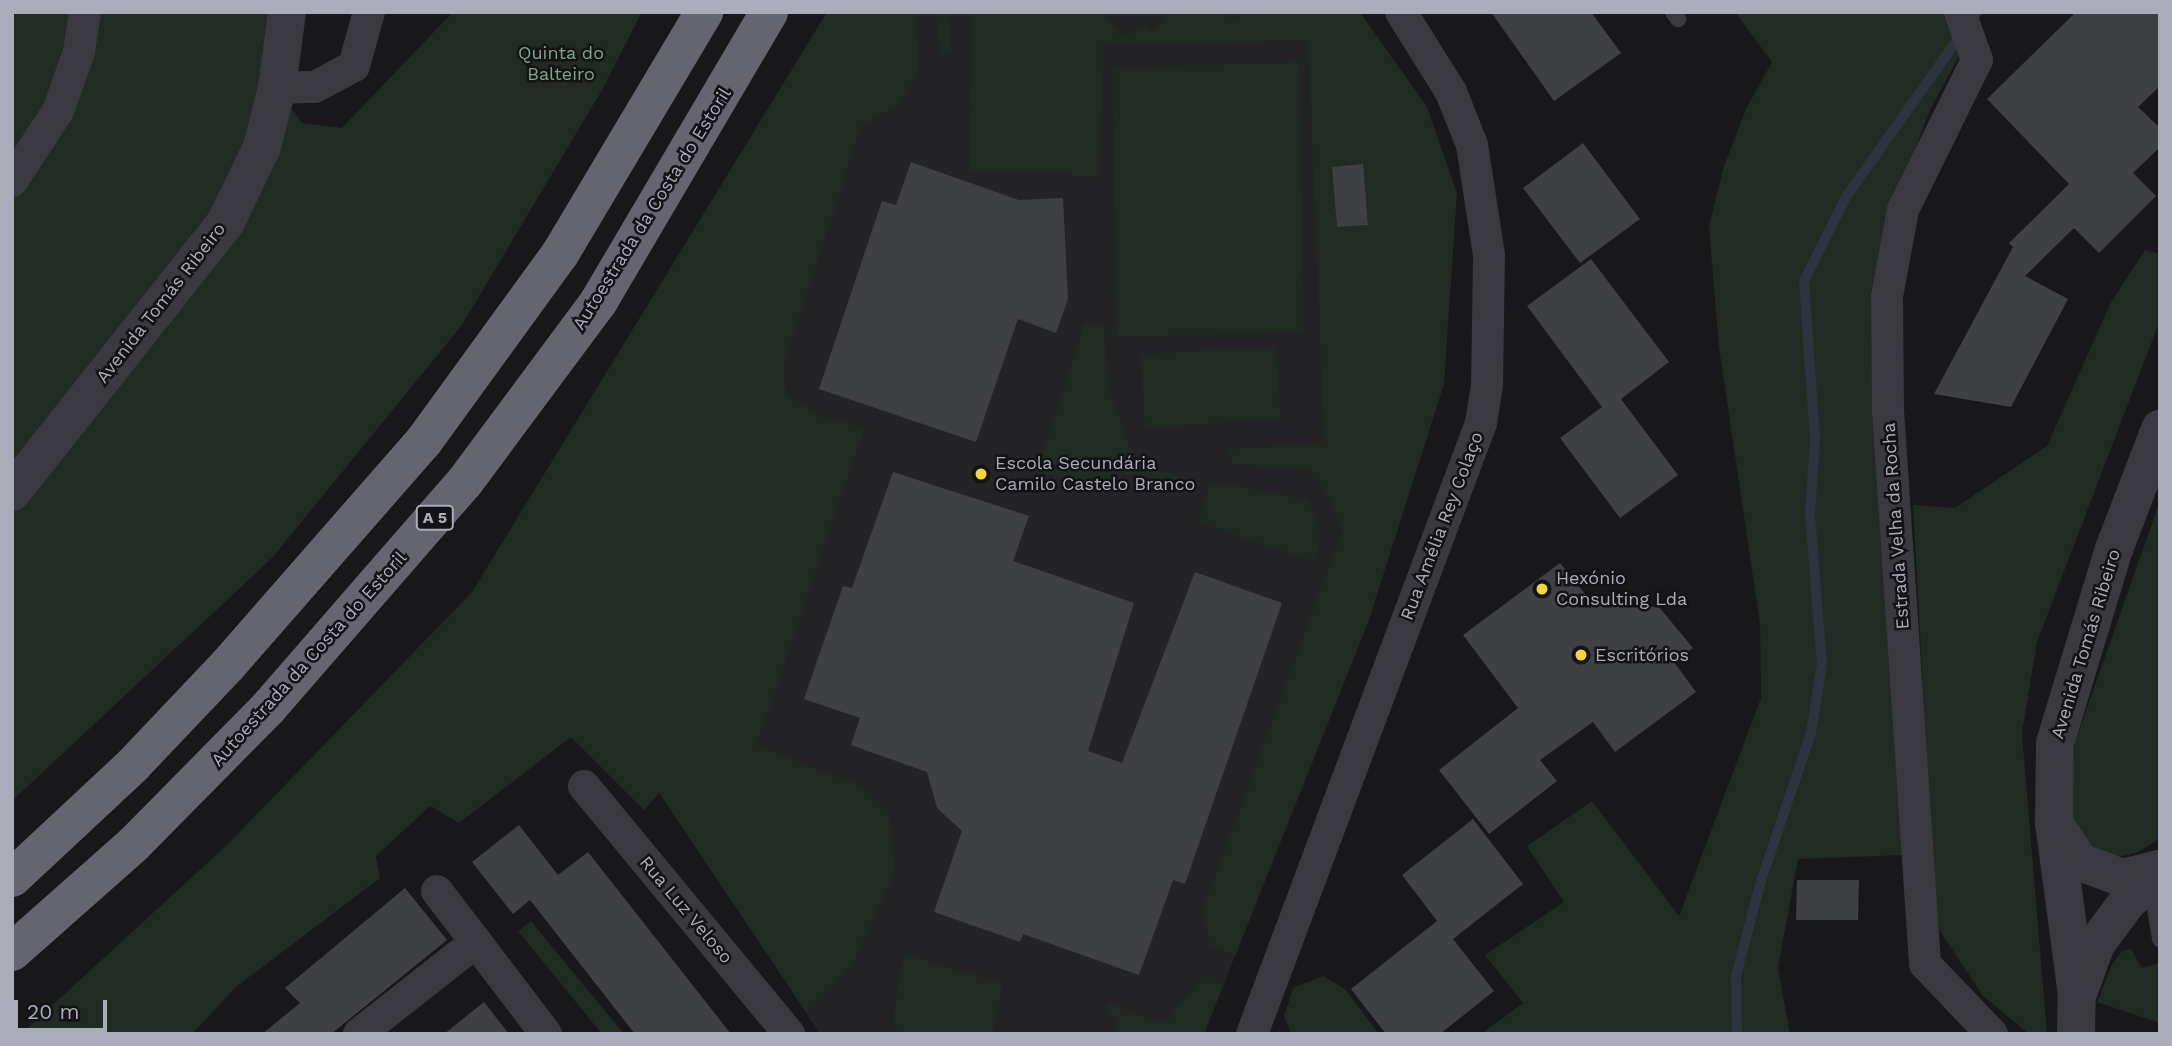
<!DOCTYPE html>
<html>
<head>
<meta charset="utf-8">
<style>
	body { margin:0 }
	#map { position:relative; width:2172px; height:1046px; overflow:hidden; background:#18181a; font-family:"Work Sans",sans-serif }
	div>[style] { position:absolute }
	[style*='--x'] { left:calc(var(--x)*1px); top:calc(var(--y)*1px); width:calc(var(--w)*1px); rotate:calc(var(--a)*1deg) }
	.built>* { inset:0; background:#242427 }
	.green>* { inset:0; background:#222a24 }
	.stream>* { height:10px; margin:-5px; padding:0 5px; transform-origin:5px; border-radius:5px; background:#2d343e }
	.building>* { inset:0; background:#3f4044 }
	.service>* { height:16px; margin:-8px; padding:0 8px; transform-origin:8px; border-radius:8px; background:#39393f }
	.minor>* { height:32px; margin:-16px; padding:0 16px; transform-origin:16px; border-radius:16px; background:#39393f }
	.tertiary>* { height:38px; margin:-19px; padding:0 19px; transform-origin:19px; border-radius:19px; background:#39393f }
	.motorway>* { height:38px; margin:-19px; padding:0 19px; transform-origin:19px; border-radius:19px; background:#656570 }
	.dots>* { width:19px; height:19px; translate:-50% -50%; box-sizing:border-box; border:4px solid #131315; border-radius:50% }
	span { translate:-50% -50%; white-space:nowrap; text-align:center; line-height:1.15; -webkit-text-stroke:5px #131315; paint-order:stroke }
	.shield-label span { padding:2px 5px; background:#131315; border:2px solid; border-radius:5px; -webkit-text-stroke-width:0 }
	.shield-label { font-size:16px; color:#aaacba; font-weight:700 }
	.park-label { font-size:18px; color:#81a58a }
	.street-label { font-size:18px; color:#aaacba }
	.poi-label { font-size:18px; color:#aaacba }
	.left { translate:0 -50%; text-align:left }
	.frame { position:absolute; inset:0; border:14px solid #aaacba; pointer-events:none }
	.scale { position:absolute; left:14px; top:1000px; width:93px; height:32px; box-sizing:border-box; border:4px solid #aaacba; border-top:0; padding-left:9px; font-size:21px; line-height:24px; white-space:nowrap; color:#aaacba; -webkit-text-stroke:5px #131315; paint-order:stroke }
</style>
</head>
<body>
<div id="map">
	<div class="built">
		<div style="clip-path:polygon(828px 12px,1359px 12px,1457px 193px,1386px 564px,1369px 619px,1204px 1034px,998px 1034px,903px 953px,892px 1022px,898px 1034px,820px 1034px,659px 792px)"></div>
	</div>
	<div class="green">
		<div style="clip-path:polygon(12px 12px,287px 12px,277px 88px,302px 123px,342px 128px,453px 12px,642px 12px,602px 90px,462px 325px,272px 558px,12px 801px)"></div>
		<div style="clip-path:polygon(827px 12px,917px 12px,918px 77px,898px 106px,862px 125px,784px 366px,786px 394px,821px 416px,865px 428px,757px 745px,862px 786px,890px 812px,895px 873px,852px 967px,807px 1013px,659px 793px,644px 810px,571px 737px,459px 823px,430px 806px,376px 856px,380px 878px,236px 987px,192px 1034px,21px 1034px,227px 845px,472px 592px)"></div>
		<div style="clip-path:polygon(936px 12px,949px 12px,951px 52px,940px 55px)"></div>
		<div style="clip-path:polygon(971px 12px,1101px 12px,1123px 37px,1144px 23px,1154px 31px,1170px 12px,1224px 12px,1234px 22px,1246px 12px,1360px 12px,1427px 107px,1457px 193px,1444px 384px,1368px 623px,1235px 956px,1210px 947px,1202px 911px,1342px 531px,1328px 496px,1307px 469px,1232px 464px,1226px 449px,1324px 443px,1308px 41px,1104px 44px,1099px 177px,1073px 177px,1071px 172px,970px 172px)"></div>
		<div style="clip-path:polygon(1735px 12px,1943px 12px,1962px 51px,1930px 110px,1886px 226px,1905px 855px,1798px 859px,1778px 968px,1790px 1034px,1481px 1034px,1523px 1003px,1485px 955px,1564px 902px,1527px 846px,1592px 801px,1679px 916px,1761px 698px,1760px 624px,1719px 347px,1709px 227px,1723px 169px,1746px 109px,1772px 62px)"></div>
		<div style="clip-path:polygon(1299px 62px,1304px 333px,1117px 337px,1112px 67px)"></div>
		<div style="clip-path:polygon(2145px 250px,2160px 254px,2160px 320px,2037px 642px,2022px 733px,2047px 1034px,2029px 1034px,1983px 996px,1936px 925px,1913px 505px,1955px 508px,2047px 446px,2110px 304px)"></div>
		<div style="clip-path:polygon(1104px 322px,1109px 387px,1136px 463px,1180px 476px,1176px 488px,1117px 471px,1110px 494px,1038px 471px,1084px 324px)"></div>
		<div style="clip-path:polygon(1276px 346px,1281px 419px,1145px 428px,1140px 354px)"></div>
		<div style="clip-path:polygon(1210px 481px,1308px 499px,1320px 535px,1315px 563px,1198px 522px)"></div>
		<div style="clip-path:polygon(2160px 501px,2160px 838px,2137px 853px,2121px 856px,2103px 854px,2088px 844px,2071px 814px,2075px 742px)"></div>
		<div style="clip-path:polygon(531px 921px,624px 1034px,602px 1034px,518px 931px)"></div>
		<div style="clip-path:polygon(2131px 949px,2142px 968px,2160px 963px,2160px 1023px,2097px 1002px,2112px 964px,2122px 951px)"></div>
		<div style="clip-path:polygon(903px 953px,1003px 984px,994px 1029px,998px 1034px,898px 1034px,892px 1022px)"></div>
		<div style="clip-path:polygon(1206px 973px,1223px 985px,1204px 1034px,1114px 1034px,1119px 1020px,1104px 1012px,1109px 1003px,1164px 1023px)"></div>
		<div style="clip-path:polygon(1323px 976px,1345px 989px,1379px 1034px,1291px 1034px,1284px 1016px,1293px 988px)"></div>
	</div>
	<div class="stream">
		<div style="--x:1737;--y:1034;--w:58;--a:-91"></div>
		<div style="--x:1736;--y:976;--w:98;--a:-75.3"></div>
		<div style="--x:1761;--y:881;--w:157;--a:-71.4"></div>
		<div style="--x:1811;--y:732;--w:69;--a:-80.8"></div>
		<div style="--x:1822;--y:664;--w:149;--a:-94.6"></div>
		<div style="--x:1810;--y:515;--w:76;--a:-86.2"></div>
		<div style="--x:1815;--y:439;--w:158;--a:-94"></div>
		<div style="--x:1804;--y:281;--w:94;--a:-63.4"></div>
		<div style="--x:1846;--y:197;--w:227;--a:-54.7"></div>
	</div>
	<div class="building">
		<div style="clip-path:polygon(1491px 12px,1591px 12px,1621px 53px,1554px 101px)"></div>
		<div style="clip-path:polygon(2076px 12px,2160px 12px,2160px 86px,2138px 107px,2160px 128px,2160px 147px,2133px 173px,2156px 196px,2099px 253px,2074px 228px,2025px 276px,2068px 299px,2011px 407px,1934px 394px,2013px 247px,2009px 243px,2069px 184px,1987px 99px)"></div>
		<div style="clip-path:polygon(1583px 143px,1640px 219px,1580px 263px,1523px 188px)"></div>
		<div style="clip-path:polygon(911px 162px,1019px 200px,1063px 198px,1068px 299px,1056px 333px,1018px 319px,976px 442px,819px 389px,882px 201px,896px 205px)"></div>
		<div style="clip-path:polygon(1363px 164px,1368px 225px,1337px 227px,1332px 167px)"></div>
		<div style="clip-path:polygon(1591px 259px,1669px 362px,1621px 399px,1678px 475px,1620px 518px,1560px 438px,1602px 407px,1527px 306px)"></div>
		<div style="clip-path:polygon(893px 472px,1029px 516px,1013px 561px,1134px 603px,1088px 751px,1122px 763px,1195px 572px,1282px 603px,1185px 884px,1173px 880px,1139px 975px,1023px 934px,1020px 942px,934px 912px,962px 831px,937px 808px,927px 772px,851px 745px,860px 718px,804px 699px,843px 586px,852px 588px)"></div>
		<div style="clip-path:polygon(1560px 563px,1594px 605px,1659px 607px,1693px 648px,1674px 662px,1696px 692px,1615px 752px,1593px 722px,1540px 760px,1557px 781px,1489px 834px,1439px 770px,1518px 708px,1463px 635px)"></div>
		<div style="clip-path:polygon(1473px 819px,1523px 884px,1453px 939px,1494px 991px,1440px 1034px,1386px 1034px,1351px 989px,1437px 921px,1402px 875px)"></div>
		<div style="clip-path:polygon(519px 825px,558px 875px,588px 852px,731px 1034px,635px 1034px,530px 900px,513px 914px,472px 862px)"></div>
		<div style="clip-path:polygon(1797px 880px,1859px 880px,1858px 920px,1796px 920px)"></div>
		<div style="clip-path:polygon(405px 888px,447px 940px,331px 1034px,262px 1034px,300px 1003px,285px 988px)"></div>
		<div style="clip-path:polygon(484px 1002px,509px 1034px,444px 1034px)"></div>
	</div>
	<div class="service">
		<div style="--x:1673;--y:12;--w:9;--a:54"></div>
		<div style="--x:2151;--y:884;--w:56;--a:80.7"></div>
	</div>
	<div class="minor">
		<div style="--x:1960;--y:12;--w:51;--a:70.5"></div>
		<div style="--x:1977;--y:60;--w:167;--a:116.3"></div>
		<div style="--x:1903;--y:210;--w:87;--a:100.5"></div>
		<div style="--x:1887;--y:296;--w:114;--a:89.5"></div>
		<div style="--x:1888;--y:410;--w:555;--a:86.18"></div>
		<div style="--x:1925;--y:964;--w:97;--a:46.3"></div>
		<div style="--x:277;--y:88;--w:38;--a:-2"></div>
		<div style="--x:315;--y:87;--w:44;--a:-28.3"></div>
		<div style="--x:354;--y:66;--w:56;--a:-74.5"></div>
		<div style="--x:12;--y:181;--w:84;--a:-56.7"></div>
		<div style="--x:58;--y:111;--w:63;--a:-70.4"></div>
		<div style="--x:79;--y:52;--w:40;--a:-81.5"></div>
		<div style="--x:584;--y:786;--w:322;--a:50.4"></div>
		<div style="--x:437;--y:891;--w:64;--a:52.6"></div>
		<div style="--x:359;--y:1034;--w:149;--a:-38.2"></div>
		<div style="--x:476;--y:942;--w:116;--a:52.7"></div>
		<div style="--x:1252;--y:1034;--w:653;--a:-69.45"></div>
		<div style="--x:1481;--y:423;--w:38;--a:-81"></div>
		<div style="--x:1487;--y:385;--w:130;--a:-89.1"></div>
		<div style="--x:1489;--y:255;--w:111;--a:-98.8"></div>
		<div style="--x:1472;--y:145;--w:57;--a:-111.6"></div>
		<div style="--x:1451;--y:92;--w:94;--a:-122"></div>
	</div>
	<div class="tertiary">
		<div style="--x:12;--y:492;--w:345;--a:-51.6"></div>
		<div style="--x:226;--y:222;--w:83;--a:-64.4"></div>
		<div style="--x:262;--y:147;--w:61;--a:-75.7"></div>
		<div style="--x:277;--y:88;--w:77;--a:-82.5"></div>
		<div style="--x:2054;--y:823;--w:47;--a:56.3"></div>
		<div style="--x:2080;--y:862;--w:46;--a:20.4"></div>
		<div style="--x:2123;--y:878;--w:38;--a:-14"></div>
		<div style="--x:2079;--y:991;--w:50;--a:-70.1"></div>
		<div style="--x:2096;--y:944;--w:54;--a:-53.3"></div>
		<div style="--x:2128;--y:901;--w:42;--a:-40.2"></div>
		<div style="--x:2076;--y:1034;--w:39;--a:-89"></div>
		<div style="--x:2077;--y:995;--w:174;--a:-97.6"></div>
		<div style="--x:2054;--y:823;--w:80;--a:-89.3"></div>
		<div style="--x:2055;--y:743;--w:203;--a:-73.1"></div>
		<div style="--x:2114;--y:549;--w:129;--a:-69"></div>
	</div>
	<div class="motorway">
		<div style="--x:12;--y:878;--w:166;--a:-43"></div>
		<div style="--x:133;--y:765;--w:137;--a:-46.5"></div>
		<div style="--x:227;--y:666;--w:299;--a:-48.8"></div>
		<div style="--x:424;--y:441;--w:231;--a:-54"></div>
		<div style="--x:560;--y:254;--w:282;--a:-59.2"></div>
		<div style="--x:12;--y:952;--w:163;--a:-41.5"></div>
		<div style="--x:134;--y:844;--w:192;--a:-45.4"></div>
		<div style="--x:269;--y:707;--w:297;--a:-49"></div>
		<div style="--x:464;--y:483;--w:227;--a:-53.4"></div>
		<div style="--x:599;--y:301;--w:335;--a:-59.5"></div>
	</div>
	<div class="dots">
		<div style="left:981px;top:474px;background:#f4d736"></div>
		<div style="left:1542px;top:589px;background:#f4d736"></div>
		<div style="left:1581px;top:655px;background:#f4d736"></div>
	</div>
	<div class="shield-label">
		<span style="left:435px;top:518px">A 5</span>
	</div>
	<div class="park-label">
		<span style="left:561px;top:64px">Quinta do<br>Balteiro</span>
	</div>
	<div class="street-label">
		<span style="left:652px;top:209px;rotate:-58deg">Autoestrada da Costa do Estoril</span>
		<span style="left:161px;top:303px;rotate:-52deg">Avenida Tomás Ribeiro</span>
		<span style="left:1442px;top:526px;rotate:-69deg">Rua Amélia Rey Colaço</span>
		<span style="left:1896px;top:526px;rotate:-94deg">Estrada Velha da Rocha</span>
		<span style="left:2086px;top:644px;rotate:-73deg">Avenida Tomás Ribeiro</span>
		<span style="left:309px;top:659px;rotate:-48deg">Autoestrada da Costa do Estoril</span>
		<span style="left:686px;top:910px;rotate:50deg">Rua Luz Veloso</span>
	</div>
	<div class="poi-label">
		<span class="left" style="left:995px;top:474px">Escola Secundária<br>Camilo Castelo Branco</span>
		<span class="left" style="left:1556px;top:589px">Hexónio<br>Consulting Lda</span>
		<span class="left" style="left:1595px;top:655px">Escritórios</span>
	</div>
	<div class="frame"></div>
	<div class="scale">20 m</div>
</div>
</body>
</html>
